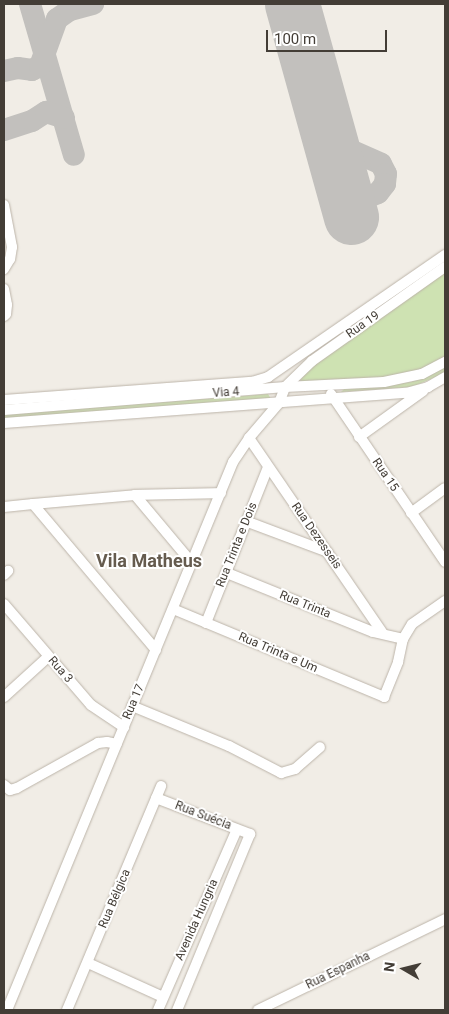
<!DOCTYPE html>
<html>
<head>
<meta charset="utf-8">
<style>
	body { margin:0 }
	#map { position:relative; width:449px; height:1014px; overflow:hidden; background:#f1ede6; font-family:Roboto,sans-serif }
	div>[style] { position:absolute }
	[style*='--x'] { left:calc(var(--x)*1px); top:calc(var(--y)*1px); width:calc(var(--w)*1px); rotate:calc(var(--a)*1deg) }
	.green>* { inset:0; background:#cee2b2 }
	.taxiway>* { height:22px; margin:-11px; padding:0 11px; transform-origin:11px; border-radius:11px; background:#c2c0bd }
	.runway>* { height:55px; margin:-27.5px; padding:0 27.5px; transform-origin:27.5px; border-radius:27.5px; background:#c2c0bd }
	.roads { filter:drop-shadow(0 0 1px #bcb4a9) drop-shadow(0 0 1px #bcb4a9) }
	.minor>* { height:10px; margin:-5px; padding:0 5px; transform-origin:5px; border-radius:5px; background:#fff }
	span { translate:-50% -50%; white-space:nowrap; text-align:center; line-height:1.15; -webkit-text-stroke:4px #fff; paint-order:stroke }
	.street-label { font-size:12px; color:#433d36 }
	.district-label { font-size:18px; color:#655b4e; font-weight:700 }
	.frame { position:absolute; inset:0; border:5px solid #433d36; pointer-events:none }
	.north { position:absolute; left:379px; top:944px; width:50px; height:50px; -webkit-text-stroke:4px #fff; paint-order:stroke; rotate:278deg; font-size:14px; font-weight:700; line-height:20px; text-align:center; color:#433d36 }
	.north::after { content:''; display:block; margin:auto; width:18px; height:22px; background:#433d36; clip-path:polygon(50% 0,100% 100%,50% 72%,0 100%) }
	.scale { position:absolute; left:266px; top:30px; width:121px; height:22px; box-sizing:border-box; border:2px solid #433d36; border-top:0; padding-left:6px; font-size:15px; line-height:18px; white-space:nowrap; color:#433d36; -webkit-text-stroke:4px #fff; paint-order:stroke }
</style>
</head>
<body>
<div id="map">
	<div class="green">
		<div style="clip-path:polygon(445px 272px,445px 357px,425px 368px,392px 378px,299px 384px,302px 377px,317px 362px)"></div>
		<div style="clip-path:polygon(445px 367px,445px 373px,412px 387px,341px 392px,344px 389px,411px 382px)"></div>
		<div style="clip-path:polygon(268px 394px,271px 399px,4px 419px,4px 414px)"></div>
	</div>
	<div class="taxiway">
		<div style="--x:30;--y:4;--w:157;--a:73.8"></div>
		<div style="--x:4;--y:71;--w:14;--a:-12"></div>
		<div style="--x:18;--y:68;--w:14;--a:8"></div>
		<div style="--x:32;--y:70;--w:9;--a:-27"></div>
		<div style="--x:40;--y:66;--w:50;--a:-70.1"></div>
		<div style="--x:57;--y:19;--w:16;--a:-35"></div>
		<div style="--x:70;--y:10;--w:24;--a:-15"></div>
		<div style="--x:326;--y:126;--w:32;--a:46"></div>
		<div style="--x:348;--y:149;--w:36;--a:24"></div>
		<div style="--x:381;--y:164;--w:11;--a:63"></div>
		<div style="--x:386;--y:174;--w:10;--a:96"></div>
		<div style="--x:385;--y:184;--w:11;--a:128"></div>
		<div style="--x:378;--y:193;--w:32;--a:158"></div>
		<div style="--x:4;--y:130;--w:29;--a:-18"></div>
		<div style="--x:32;--y:121;--w:17;--a:-33"></div>
		<div style="--x:46;--y:112;--w:19;--a:18"></div>
	</div>
	<div class="runway">
		<div style="--x:292;--y:4;--w:221;--a:74.5"></div>
	</div>
	<div class="roads">
		<div class="minor">
			<div style="--x:4;--y:205;--w:43;--a:79.2"></div>
			<div style="--x:12;--y:247;--w:12;--a:99"></div>
			<div style="--x:10;--y:259;--w:12;--a:121"></div>
			<div style="--x:4;--y:289;--w:16;--a:79"></div>
			<div style="--x:7;--y:305;--w:9;--a:96"></div>
			<div style="--x:6;--y:314;--w:3;--a:135"></div>
			<div style="--x:331;--y:394;--w:203;--a:55.8"></div>
			<div style="--x:4;--y:400;--w:249;--a:-4.2"></div>
			<div style="--x:252;--y:382;--w:17;--a:-17"></div>
			<div style="--x:268;--y:377;--w:215;--a:-34.6"></div>
			<div style="--x:4;--y:410;--w:282;--a:-4.7"></div>
			<div style="--x:285;--y:387;--w:99;--a:-2.9"></div>
			<div style="--x:384;--y:382;--w:39;--a:-12"></div>
			<div style="--x:422;--y:374;--w:26;--a:-28"></div>
			<div style="--x:4;--y:423;--w:403;--a:-4.3"></div>
			<div style="--x:406;--y:393;--w:23;--a:-15"></div>
			<div style="--x:428;--y:387;--w:20;--a:-30"></div>
			<div style="--x:359;--y:437;--w:79;--a:-35.7"></div>
			<div style="--x:249;--y:438;--w:237;--a:55.6"></div>
			<div style="--x:135;--y:495;--w:89;--a:50"></div>
			<div style="--x:4;--y:507;--w:29;--a:-6"></div>
			<div style="--x:411;--y:513;--w:42;--a:-36.3"></div>
			<div style="--x:248;--y:522;--w:85;--a:20.6"></div>
			<div style="--x:227;--y:573;--w:157;--a:22"></div>
			<div style="--x:373;--y:632;--w:31;--a:13"></div>
			<div style="--x:403;--y:639;--w:17;--a:-59"></div>
			<div style="--x:412;--y:624;--w:40;--a:-34.9"></div>
			<div style="--x:4;--y:575;--w:6;--a:-45"></div>
			<div style="--x:4;--y:604;--w:133;--a:49.3"></div>
			<div style="--x:91;--y:705;--w:40;--a:34"></div>
			<div style="--x:173;--y:609;--w:229;--a:22.6"></div>
			<div style="--x:384;--y:697;--w:38;--a:-68"></div>
			<div style="--x:398;--y:662;--w:24;--a:-78"></div>
			<div style="--x:206;--y:623;--w:168;--a:-68.3"></div>
			<div style="--x:156;--y:650;--w:191;--a:-130.1"></div>
			<div style="--x:33;--y:504;--w:102;--a:-5"></div>
			<div style="--x:135;--y:495;--w:86;--a:-1.3"></div>
			<div style="--x:4;--y:697;--w:59;--a:-42.3"></div>
			<div style="--x:132;--y:706;--w:105;--a:22.4"></div>
			<div style="--x:229;--y:746;--w:59;--a:27.4"></div>
			<div style="--x:281;--y:773;--w:15;--a:-16"></div>
			<div style="--x:295;--y:769;--w:33;--a:-41"></div>
			<div style="--x:4;--y:785;--w:8;--a:40"></div>
			<div style="--x:10;--y:790;--w:7;--a:-16"></div>
			<div style="--x:17;--y:788;--w:93;--a:-29.1"></div>
			<div style="--x:98;--y:743;--w:9;--a:-6"></div>
			<div style="--x:107;--y:742;--w:10;--a:11"></div>
			<div style="--x:156;--y:798;--w:101;--a:21"></div>
			<div style="--x:250;--y:834;--w:191;--a:112.5"></div>
			<div style="--x:88;--y:963;--w:82;--a:24.4"></div>
			<div style="--x:7;--y:1010;--w:593;--a:-67.59"></div>
			<div style="--x:233;--y:462;--w:29;--a:-56"></div>
			<div style="--x:249;--y:438;--w:46;--a:-49.4"></div>
			<div style="--x:279;--y:403;--w:17;--a:-69"></div>
			<div style="--x:285;--y:387;--w:37;--a:-44"></div>
			<div style="--x:312;--y:361;--w:163;--a:-35.3"></div>
			<div style="--x:67;--y:1010;--w:243;--a:-67.2"></div>
			<div style="--x:158;--y:1010;--w:197;--a:-66.4"></div>
			<div style="--x:258;--y:1010;--w:208;--a:-25.9"></div>
		</div>
	</div>
	<div class="street-label">
		<span style="left:363px;top:325px;rotate:-35deg">Rua 19</span>
		<span style="left:226px;top:393px;rotate:-4deg">Via 4</span>
		<span style="left:385px;top:475px;rotate:56deg">Rua 15</span>
		<span style="left:316px;top:536px;rotate:55deg">Rua Dezesseis</span>
		<span style="left:237px;top:545px;rotate:-68deg">Rua Trinta e Dois</span>
		<span style="left:305px;top:605px;rotate:22deg">Rua Trinta</span>
		<span style="left:278px;top:653px;rotate:23deg">Rua Trinta e Um</span>
		<span style="left:60px;top:670px;rotate:49deg">Rua 3</span>
		<span style="left:134px;top:702px;rotate:-67deg">Rua 17</span>
		<span style="left:203px;top:816px;rotate:21deg">Rua Suécia</span>
		<span style="left:115px;top:899px;rotate:-67deg">Rua Bélgica</span>
		<span style="left:197px;top:920px;rotate:-66deg">Avenida Hungria</span>
		<span style="left:338px;top:971px;rotate:-26deg">Rua Espanha</span>
	</div>
	<div class="district-label">
		<span style="left:149px;top:561px">Vila Matheus</span>
	</div>
	<div class="frame"></div>
	<div class="north">N</div>
	<div class="scale">100 m</div>
</div>
</body>
</html>
